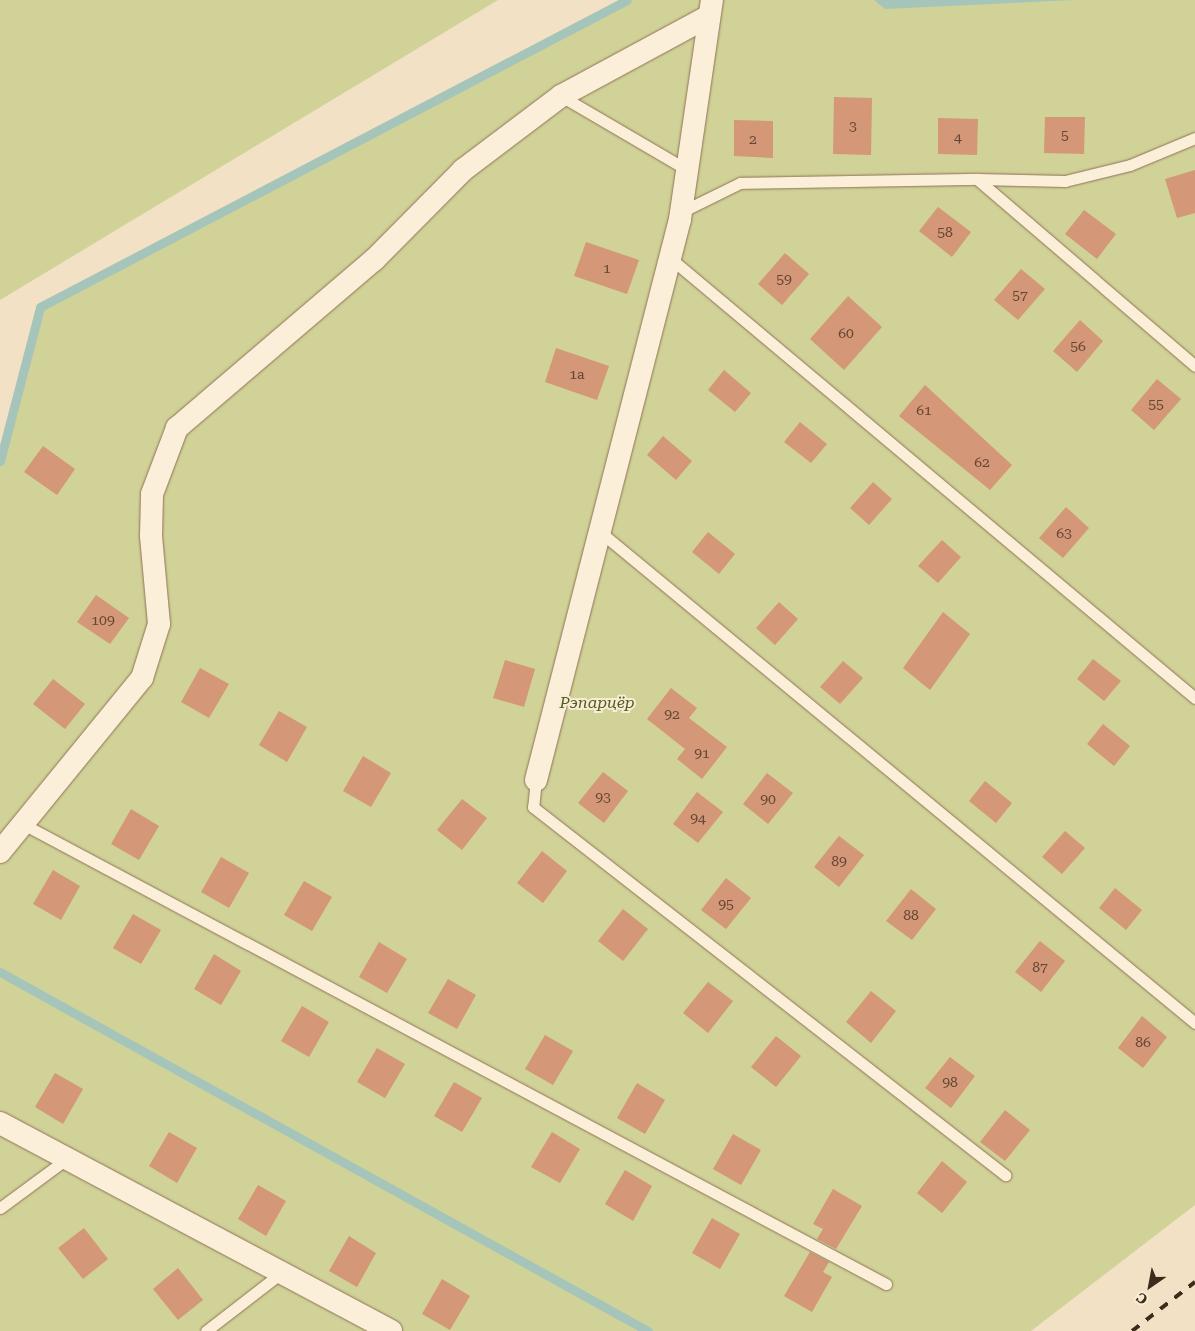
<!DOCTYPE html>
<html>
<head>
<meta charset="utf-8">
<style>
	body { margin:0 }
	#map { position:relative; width:1195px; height:1331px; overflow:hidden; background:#f2e1c4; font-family:"Roboto Serif",serif }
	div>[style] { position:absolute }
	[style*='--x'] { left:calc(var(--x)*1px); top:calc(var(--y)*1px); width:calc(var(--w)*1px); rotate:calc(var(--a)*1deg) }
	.green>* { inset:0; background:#d0d297 }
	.water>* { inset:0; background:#a6c5ba }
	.stream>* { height:9px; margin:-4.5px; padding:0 4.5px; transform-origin:4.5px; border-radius:4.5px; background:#a6c5ba }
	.building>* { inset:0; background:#d49777 }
	.roads { filter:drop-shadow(0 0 1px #907258) drop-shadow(0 0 1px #907258) }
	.lane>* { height:11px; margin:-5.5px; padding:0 5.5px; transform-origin:5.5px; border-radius:5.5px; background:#fcefd9 }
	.street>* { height:22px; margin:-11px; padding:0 11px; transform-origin:11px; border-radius:11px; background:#fcefd9 }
	.rail>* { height:4px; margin-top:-2px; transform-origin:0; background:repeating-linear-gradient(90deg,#3e2b1e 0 9px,transparent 0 18px) }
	span { translate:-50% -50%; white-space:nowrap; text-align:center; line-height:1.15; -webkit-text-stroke:4px #f9ecd5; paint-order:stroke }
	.number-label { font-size:14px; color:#644634 }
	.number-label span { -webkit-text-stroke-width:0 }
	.park-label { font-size:16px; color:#525d22; font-style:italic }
	.north { position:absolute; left:1125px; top:1261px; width:50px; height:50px; -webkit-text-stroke:4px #f9ecd5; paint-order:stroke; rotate:213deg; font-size:14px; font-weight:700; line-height:20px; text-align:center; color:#3e2b1e }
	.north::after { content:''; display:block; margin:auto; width:18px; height:22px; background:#3e2b1e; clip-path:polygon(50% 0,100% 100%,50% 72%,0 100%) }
</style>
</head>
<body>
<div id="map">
	<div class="green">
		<div style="clip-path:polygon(0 0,498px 0,0 300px)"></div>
		<div style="clip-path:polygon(627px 0,1195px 0,1195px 1205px,1031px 1331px,0 1331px,0 461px,40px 307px)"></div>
	</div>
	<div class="water">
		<div style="clip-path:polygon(874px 0,1075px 0,885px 9px)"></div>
	</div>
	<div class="stream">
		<div style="--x:0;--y:461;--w:159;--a:-75.4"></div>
		<div style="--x:40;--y:307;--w:662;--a:-27.61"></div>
		<div style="--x:0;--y:972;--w:741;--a:28.99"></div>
	</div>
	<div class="building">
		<div style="clip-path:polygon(834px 97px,872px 98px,871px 155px,833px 154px)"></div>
		<div style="clip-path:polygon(1045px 117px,1085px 117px,1084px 154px,1044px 153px)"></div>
		<div style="clip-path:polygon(938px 118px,978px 119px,977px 155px,938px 154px)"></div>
		<div style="clip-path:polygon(734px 120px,773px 121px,773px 158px,734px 156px)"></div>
		<div style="clip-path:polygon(1195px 170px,1195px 213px,1177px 218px,1165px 179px)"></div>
		<div style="clip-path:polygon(938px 207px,971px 232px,952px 257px,919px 231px)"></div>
		<div style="clip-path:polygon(1084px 210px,1116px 234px,1097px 259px,1065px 234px)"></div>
		<div style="clip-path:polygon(586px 242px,639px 260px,627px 294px,574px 276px)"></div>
		<div style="clip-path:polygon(785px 253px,809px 274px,782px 305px,758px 284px)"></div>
		<div style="clip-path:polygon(1021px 269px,1045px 289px,1018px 320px,994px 300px)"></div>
		<div style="clip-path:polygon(848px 296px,882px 327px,844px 370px,810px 339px)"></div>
		<div style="clip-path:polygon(1080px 320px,1103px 341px,1077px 372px,1053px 351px)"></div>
		<div style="clip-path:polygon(556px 348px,609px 366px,597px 400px,545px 382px)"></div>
		<div style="clip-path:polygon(724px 370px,751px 393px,735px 412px,708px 390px)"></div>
		<div style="clip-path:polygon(1157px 379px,1181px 399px,1154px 430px,1131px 410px)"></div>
		<div style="clip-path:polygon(925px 385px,1012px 465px,990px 490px,899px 416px)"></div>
		<div style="clip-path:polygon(800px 422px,827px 444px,811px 463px,784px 442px)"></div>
		<div style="clip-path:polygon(663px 436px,692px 461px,676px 480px,647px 455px)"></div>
		<div style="clip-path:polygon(43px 446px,75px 469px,57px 495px,24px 472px)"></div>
		<div style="clip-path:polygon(873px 482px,892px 499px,869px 525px,850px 508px)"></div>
		<div style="clip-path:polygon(1066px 507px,1089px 528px,1063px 558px,1039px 538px)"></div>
		<div style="clip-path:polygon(708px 532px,735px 554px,719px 574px,692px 552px)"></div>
		<div style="clip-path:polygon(942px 540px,961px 557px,938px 583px,918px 566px)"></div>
		<div style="clip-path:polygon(96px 595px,129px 618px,110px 644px,77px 622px)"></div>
		<div style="clip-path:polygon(779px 602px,798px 619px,775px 645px,756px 628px)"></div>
		<div style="clip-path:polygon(943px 612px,970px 634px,930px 690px,903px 668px)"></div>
		<div style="clip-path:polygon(1093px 659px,1121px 681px,1104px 701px,1077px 679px)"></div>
		<div style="clip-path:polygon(505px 660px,535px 669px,524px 707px,493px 698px)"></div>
		<div style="clip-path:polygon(843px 661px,863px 678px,840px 704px,820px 687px)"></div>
		<div style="clip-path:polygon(200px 668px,229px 684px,209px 718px,181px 702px)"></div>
		<div style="clip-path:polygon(53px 679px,85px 704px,65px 729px,33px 704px)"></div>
		<div style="clip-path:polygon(671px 688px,697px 708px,689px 718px,727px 747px,702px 779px,677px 759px,685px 749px,647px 719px)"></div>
		<div style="clip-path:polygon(279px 711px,307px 727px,287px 762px,259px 745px)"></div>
		<div style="clip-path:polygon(1103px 724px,1130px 746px,1114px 766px,1087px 744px)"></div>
		<div style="clip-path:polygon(363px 756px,391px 773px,371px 807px,343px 791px)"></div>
		<div style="clip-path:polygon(603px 772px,628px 791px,604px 823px,578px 803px)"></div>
		<div style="clip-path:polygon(767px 773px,793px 793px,768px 824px,743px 804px)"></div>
		<div style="clip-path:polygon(985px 781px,1012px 803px,996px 823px,969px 801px)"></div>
		<div style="clip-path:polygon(697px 792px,723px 812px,698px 843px,673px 824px)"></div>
		<div style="clip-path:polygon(462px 799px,487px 818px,462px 850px,437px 830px)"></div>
		<div style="clip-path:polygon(131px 809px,159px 826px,139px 860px,111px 844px)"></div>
		<div style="clip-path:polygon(1065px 831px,1085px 848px,1062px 874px,1042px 857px)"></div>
		<div style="clip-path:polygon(839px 836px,864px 855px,839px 887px,814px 867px)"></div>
		<div style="clip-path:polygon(542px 851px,567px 871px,543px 903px,517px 883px)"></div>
		<div style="clip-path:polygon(221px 857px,249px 873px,229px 908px,201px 892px)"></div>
		<div style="clip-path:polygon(53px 870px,80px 886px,61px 920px,33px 904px)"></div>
		<div style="clip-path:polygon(726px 878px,751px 898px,726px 929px,701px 910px)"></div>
		<div style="clip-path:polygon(304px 881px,332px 897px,312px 931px,284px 915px)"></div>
		<div style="clip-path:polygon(1115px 888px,1142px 910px,1126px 930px,1099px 908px)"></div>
		<div style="clip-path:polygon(911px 889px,936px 909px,912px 940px,886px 921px)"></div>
		<div style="clip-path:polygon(623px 909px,648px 929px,623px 961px,598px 941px)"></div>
		<div style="clip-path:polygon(133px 914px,161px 930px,141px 964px,113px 948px)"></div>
		<div style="clip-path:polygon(1040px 941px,1065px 961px,1041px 992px,1015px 972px)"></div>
		<div style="clip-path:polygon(379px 942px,407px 959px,387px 993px,359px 977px)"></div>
		<div style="clip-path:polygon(214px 954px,241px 971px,221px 1005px,194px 989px)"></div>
		<div style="clip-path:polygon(448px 979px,476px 995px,457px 1029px,428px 1013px)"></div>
		<div style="clip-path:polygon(708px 982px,733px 1001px,708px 1033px,683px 1013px)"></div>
		<div style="clip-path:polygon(871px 991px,896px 1011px,871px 1043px,846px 1022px)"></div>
		<div style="clip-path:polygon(302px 1006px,329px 1022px,309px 1057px,281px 1041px)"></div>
		<div style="clip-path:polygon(1142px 1016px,1167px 1037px,1143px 1068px,1118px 1048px)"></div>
		<div style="clip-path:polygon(545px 1035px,573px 1051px,553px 1085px,525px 1069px)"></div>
		<div style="clip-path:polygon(776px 1036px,801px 1056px,776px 1087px,751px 1067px)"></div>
		<div style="clip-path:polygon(377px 1048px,405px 1064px,385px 1098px,357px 1082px)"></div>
		<div style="clip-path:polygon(950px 1057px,975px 1076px,951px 1108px,925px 1088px)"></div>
		<div style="clip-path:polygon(55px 1073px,83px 1089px,63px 1124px,35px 1107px)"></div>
		<div style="clip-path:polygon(454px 1082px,482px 1098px,462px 1132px,434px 1116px)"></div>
		<div style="clip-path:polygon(637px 1083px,665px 1100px,645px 1134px,617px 1118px)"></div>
		<div style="clip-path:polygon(1005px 1110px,1030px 1130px,1005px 1161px,980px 1142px)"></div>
		<div style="clip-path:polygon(169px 1132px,197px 1148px,177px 1183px,149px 1166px)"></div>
		<div style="clip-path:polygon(552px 1132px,580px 1149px,560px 1183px,531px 1167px)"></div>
		<div style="clip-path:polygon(733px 1134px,761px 1150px,741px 1185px,713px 1169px)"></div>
		<div style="clip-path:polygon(942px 1161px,967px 1182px,942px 1213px,917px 1193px)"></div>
		<div style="clip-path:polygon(625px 1170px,652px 1186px,633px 1221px,605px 1204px)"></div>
		<div style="clip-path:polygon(258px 1185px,286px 1201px,266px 1236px,238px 1219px)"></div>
		<div style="clip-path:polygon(833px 1189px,862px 1206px,836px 1249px,817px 1239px,823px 1229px,813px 1224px)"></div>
		<div style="clip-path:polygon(712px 1218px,740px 1234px,720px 1269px,692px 1253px)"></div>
		<div style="clip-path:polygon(84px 1228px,108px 1259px,83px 1279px,58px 1248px)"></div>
		<div style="clip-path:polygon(349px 1236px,376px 1253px,357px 1287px,329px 1271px)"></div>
		<div style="clip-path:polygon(810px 1252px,829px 1262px,823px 1272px,832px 1277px,812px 1312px,784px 1296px)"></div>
		<div style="clip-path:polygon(178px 1268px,203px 1300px,178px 1320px,153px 1289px)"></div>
		<div style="clip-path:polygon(442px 1279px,470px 1296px,450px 1330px,422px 1314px)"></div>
	</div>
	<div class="roads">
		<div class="lane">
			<div style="--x:561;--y:96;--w:145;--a:30.3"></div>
			<div style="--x:977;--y:179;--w:88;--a:1.3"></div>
			<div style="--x:1065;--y:181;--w:67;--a:-13.8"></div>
			<div style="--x:1130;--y:165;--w:70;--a:-22.6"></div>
			<div style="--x:681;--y:212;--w:66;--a:-26.2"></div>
			<div style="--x:740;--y:183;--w:237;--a:-1"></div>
			<div style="--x:977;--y:179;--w:287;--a:40.6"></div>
			<div style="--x:670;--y:258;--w:685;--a:39.97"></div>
			<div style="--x:599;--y:531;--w:773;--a:39.54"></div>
			<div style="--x:536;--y:780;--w:27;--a:96"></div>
			<div style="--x:533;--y:807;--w:599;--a:37.94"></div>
			<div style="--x:23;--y:824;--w:978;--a:28.06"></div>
			<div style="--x:0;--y:1208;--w:81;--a:-36.4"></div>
			<div style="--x:206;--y:1331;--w:95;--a:-37.7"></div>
		</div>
		<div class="street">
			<div style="--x:536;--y:780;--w:579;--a:-75.6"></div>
			<div style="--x:680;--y:219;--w:221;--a:-81.7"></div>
			<div style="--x:0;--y:852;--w:225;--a:-50.8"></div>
			<div style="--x:142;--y:678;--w:57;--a:-72.5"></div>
			<div style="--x:159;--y:624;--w:88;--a:-95.2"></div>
			<div style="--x:151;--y:536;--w:42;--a:-88.6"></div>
			<div style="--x:152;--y:494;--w:71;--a:-69.3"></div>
			<div style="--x:177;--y:428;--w:259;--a:-40.5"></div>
			<div style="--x:374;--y:260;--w:127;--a:-45.3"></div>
			<div style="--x:463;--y:170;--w:123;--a:-37.1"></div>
			<div style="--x:561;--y:96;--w:166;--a:-28.4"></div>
			<div style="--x:0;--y:1123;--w:443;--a:28"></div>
		</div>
	</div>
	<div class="rail">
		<div style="--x:1132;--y:1331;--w:80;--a:-37.9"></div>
	</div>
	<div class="number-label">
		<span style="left:853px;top:126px">3</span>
		<span style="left:1065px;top:135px">5</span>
		<span style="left:958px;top:137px">4</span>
		<span style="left:753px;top:139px">2</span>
		<span style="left:945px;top:232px">58</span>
		<span style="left:607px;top:268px">1</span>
		<span style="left:784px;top:279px">59</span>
		<span style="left:1020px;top:295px">57</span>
		<span style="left:846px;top:333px">60</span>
		<span style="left:1078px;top:346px">56</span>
		<span style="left:577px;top:374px">1а</span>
		<span style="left:1156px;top:404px">55</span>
		<span style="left:924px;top:410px">61</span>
		<span style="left:982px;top:462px">62</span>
		<span style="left:1064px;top:533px">63</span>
		<span style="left:103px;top:620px">109</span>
		<span style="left:672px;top:714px">92</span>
		<span style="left:702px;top:753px">91</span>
		<span style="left:603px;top:797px">93</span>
		<span style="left:768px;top:799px">90</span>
		<span style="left:698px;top:818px">94</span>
		<span style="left:839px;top:861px">89</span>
		<span style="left:726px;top:904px">95</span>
		<span style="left:911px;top:915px">88</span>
		<span style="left:1040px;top:967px">87</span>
		<span style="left:1143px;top:1042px">86</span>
		<span style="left:950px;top:1082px">98</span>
	</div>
	<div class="park-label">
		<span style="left:597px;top:703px">Рэпарцёр</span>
	</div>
	<div class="north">С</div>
</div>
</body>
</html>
